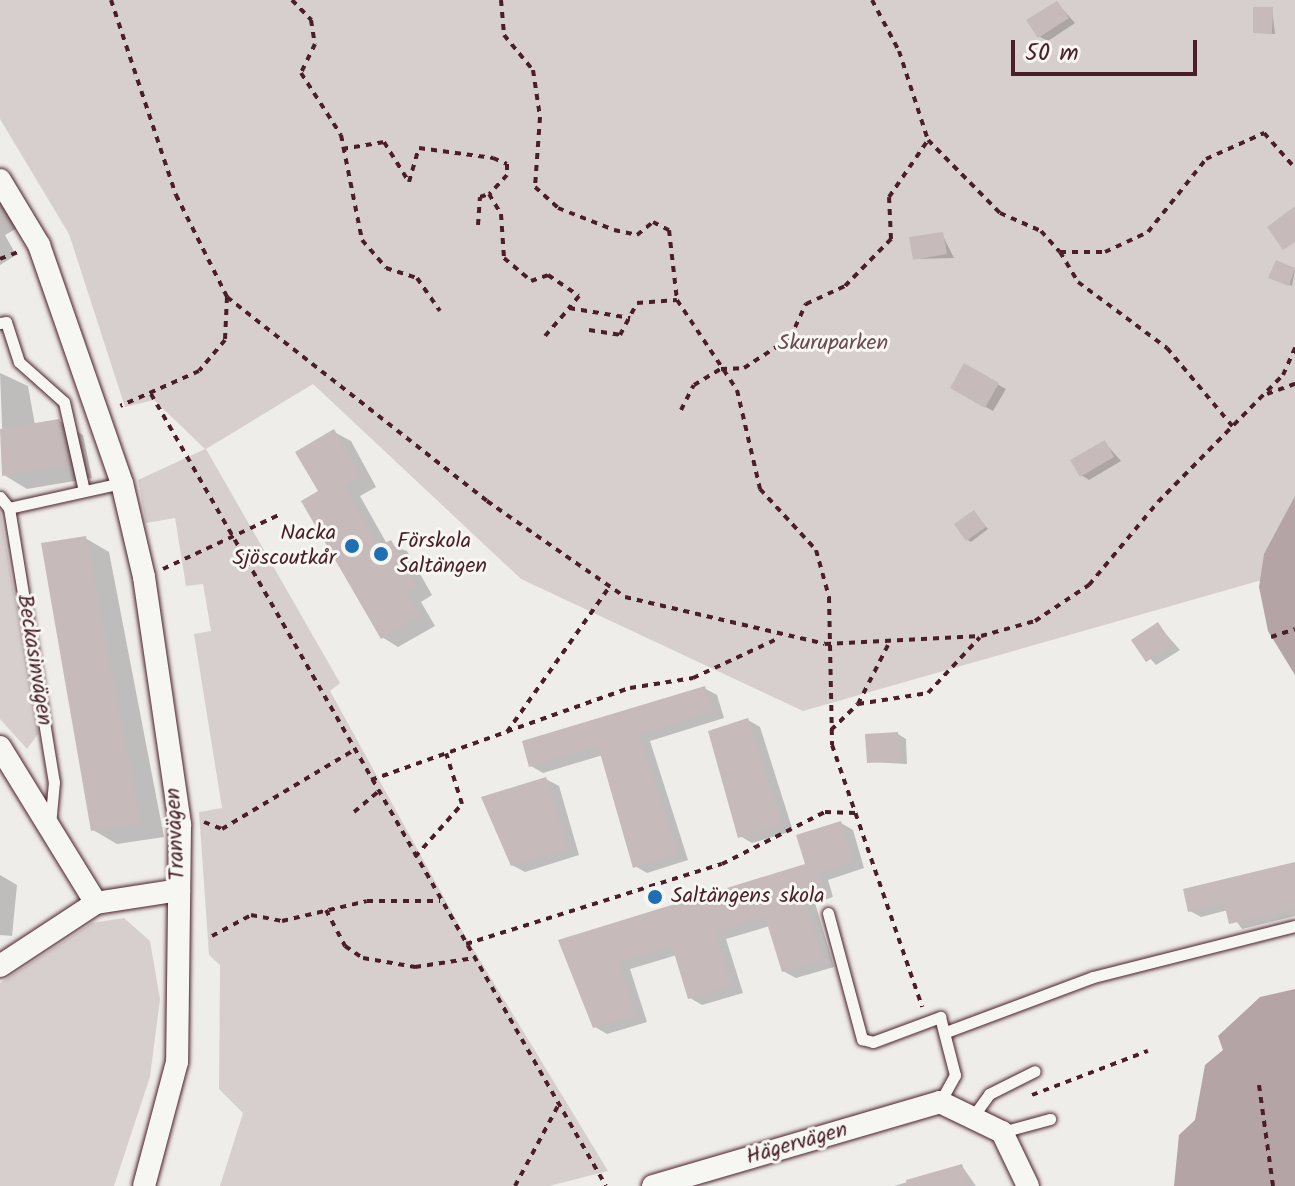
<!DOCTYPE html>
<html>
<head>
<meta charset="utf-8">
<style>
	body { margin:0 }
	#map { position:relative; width:1295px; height:1186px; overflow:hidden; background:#efedea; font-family:Kalam,sans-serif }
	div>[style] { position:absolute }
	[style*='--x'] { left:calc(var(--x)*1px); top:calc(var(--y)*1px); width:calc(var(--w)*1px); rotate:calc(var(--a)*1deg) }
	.green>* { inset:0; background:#d7cfce }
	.water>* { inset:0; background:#b4a4a5 }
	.shadow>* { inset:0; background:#0003 }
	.building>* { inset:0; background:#c6babb }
	.path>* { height:4px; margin-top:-2px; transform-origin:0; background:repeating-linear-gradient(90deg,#4a1f2b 0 6px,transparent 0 12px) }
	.roads { filter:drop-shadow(0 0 2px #4a1f2b) drop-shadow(0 0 2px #4a1f2b) }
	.service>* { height:11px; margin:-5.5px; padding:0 5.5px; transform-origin:5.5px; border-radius:5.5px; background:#f6f6f2 }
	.minor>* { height:22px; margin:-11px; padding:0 11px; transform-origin:11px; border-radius:11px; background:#f6f6f2 }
	.dots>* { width:22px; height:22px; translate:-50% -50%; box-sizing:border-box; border:4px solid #f6f6f2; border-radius:50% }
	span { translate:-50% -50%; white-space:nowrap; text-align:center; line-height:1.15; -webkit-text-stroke:6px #f6f6f2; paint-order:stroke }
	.park-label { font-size:22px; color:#6d4b54 }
	.poi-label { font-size:22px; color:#4a1f2b }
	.right { translate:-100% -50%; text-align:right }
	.left { translate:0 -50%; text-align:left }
	.street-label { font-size:22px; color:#4a1f2b }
	.scale { position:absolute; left:1011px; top:40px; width:186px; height:36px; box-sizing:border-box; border:4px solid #4a1f2b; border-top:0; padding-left:10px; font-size:24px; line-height:28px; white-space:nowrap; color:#4a1f2b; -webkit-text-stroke:6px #f6f6f2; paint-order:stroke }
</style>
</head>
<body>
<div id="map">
	<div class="green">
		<div style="clip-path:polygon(0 0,1295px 0,1295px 506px,1264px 556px,1262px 580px,803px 711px,521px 579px,313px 384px,206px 449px,340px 683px,330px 691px,463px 932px,608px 1171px,549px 1186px,220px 1186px,243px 1113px,219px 1089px,220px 965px,209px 955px,199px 812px,222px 808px,194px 634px,211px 631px,203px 584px,186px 586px,175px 518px,146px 523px,138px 480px,205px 449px,154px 400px,125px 407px,69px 234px,0 119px)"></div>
		<div style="clip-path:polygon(0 510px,38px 734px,27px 749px,0 719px)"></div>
		<div style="clip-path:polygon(124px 918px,150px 941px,160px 999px,150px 1077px,114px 1186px,0 1186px,0 983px,92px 923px)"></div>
	</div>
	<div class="water">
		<div style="clip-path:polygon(1295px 496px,1295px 675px,1268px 631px,1259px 587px,1264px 554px)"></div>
		<div style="clip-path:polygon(1295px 989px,1295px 1186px,1174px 1186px,1179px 1135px,1195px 1120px,1205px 1065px,1223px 1050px,1218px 1036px,1260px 997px)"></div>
	</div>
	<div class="shadow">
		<div style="clip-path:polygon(1057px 3px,1075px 23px,1048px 41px,1040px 37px)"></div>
		<div style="clip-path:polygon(1272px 9px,1275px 34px,1255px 32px)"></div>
		<div style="clip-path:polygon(0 192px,21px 226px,5px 235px,16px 255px,0 265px)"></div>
		<div style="clip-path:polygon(942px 234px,954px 258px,915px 259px)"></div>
		<div style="clip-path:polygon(1277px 263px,1295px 270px,1292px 286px,1271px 277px)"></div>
		<div style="clip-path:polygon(965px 366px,1006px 389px,993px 411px,952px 388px)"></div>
		<div style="clip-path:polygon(0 373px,28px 386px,35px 425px,59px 421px,83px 435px,92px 478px,27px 489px,4px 475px)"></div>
		<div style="clip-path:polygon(334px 432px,351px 441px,376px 487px,360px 496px,387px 544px,407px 551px,432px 595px,421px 602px,435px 626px,398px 647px,382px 637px,320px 492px)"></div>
		<div style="clip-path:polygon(1105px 443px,1121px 461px,1089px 480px,1081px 475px)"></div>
		<div style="clip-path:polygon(974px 512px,988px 529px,971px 542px,968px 540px)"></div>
		<div style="clip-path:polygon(85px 538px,109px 552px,164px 837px,117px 844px,93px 830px)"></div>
		<div style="clip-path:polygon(1158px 625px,1180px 650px,1156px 665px,1134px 640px)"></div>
		<div style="clip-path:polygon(704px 688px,717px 695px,724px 718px,650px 741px,688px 860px,647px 873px,635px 866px,603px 755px,543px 773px,531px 766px)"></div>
		<div style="clip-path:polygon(748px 720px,760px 727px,793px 831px,752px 843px,740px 836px)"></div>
		<div style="clip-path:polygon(898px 734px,906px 739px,907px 764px,869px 762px)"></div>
		<div style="clip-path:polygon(546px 779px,559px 786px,579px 855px,525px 872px,512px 865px)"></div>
		<div style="clip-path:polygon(841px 823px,853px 830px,864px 868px,828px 880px,833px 897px,815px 903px,834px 967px,796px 978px,783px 971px,770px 926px,726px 939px,743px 993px,702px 1005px,690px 998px,677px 955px,630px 969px,647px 1022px,607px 1034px,595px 1027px,561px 941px,808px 866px)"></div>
		<div style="clip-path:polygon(1295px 865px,1295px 916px,1242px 929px,1228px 910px,1201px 917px,1190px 911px)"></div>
		<div style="clip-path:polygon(0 875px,17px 885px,12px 936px,0 935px)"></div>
		<div style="clip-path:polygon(962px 1166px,976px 1186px,894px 1186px)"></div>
	</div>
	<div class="building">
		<div style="clip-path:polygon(1057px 1px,1069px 18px,1038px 38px,1026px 20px)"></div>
		<div style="clip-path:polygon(1253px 7px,1273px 7px,1272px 34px,1253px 33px)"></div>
		<div style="clip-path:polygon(1295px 206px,1295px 242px,1283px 250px,1267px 227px)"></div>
		<div style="clip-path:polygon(943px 232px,947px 254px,913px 260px,909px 237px)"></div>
		<div style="clip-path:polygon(1276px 260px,1295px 268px,1289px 286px,1268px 278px)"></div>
		<div style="clip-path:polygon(964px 363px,999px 383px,985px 408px,950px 388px)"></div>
		<div style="clip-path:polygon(59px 419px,69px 465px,2px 476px,0 429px)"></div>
		<div style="clip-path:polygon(334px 429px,361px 477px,344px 486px,379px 546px,391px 540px,417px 586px,406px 592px,420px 616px,381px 639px,301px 501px,318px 491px,295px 452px)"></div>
		<div style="clip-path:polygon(1105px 440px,1114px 457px,1080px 477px,1070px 460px)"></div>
		<div style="clip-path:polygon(974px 510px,986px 527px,966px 541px,954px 524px)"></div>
		<div style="clip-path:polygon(86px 536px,141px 824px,91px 831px,41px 543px)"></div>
		<div style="clip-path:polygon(1158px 622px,1173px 645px,1146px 662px,1131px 640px)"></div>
		<div style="clip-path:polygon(705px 686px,713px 712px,639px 734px,677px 854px,633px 868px,598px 746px,529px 767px,522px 741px)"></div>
		<div style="clip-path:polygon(748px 718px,782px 824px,738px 838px,708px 731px)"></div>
		<div style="clip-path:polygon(898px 732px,900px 761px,867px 763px,865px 734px)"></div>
		<div style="clip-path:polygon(546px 777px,568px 849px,511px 866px,481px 797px)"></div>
		<div style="clip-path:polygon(841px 821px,853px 862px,817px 873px,822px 891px,804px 896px,823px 960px,782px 972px,765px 917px,715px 932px,731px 986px,688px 999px,672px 946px,619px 962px,635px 1016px,593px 1028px,558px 940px,805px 864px,796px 835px)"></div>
		<div style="clip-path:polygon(1295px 862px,1295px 909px,1229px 924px,1224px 903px,1188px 912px,1183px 889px)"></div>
		<div style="clip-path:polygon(962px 1164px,969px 1186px,907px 1186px,906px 1180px)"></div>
	</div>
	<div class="path">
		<div style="--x:111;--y:0;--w:206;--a:71.6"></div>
		<div style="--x:176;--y:195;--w:114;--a:63.4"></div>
		<div style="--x:227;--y:297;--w:43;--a:92.7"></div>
		<div style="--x:225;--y:340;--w:40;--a:130"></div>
		<div style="--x:199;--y:371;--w:86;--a:156.1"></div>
		<div style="--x:292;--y:0;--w:28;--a:46"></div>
		<div style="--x:311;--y:20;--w:24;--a:81"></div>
		<div style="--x:315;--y:44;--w:32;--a:116"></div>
		<div style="--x:301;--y:73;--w:74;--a:57.2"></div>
		<div style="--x:341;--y:135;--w:107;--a:78.7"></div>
		<div style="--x:362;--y:240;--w:37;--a:49"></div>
		<div style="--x:386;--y:268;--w:33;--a:18"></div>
		<div style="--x:417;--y:278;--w:40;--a:55.1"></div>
		<div style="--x:501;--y:0;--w:35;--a:85"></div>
		<div style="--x:504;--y:35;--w:45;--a:50.4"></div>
		<div style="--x:533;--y:70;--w:48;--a:81.5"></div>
		<div style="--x:540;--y:117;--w:70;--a:94.1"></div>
		<div style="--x:535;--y:187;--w:31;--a:42"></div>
		<div style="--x:558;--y:208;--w:60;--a:21.4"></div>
		<div style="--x:614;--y:230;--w:24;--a:12"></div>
		<div style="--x:637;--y:235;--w:21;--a:-39"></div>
		<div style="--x:653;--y:222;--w:18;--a:27"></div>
		<div style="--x:669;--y:230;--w:70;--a:83.5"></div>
		<div style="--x:677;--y:300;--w:108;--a:56.3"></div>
		<div style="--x:737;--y:390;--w:102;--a:76.9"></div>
		<div style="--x:760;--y:489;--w:83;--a:47.4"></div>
		<div style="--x:816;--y:550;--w:49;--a:74.5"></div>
		<div style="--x:829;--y:597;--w:148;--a:88.8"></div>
		<div style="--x:832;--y:745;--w:277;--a:71"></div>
		<div style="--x:872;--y:0;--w:58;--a:62.1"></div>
		<div style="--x:899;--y:51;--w:94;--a:72"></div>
		<div style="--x:928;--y:140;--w:103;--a:45.4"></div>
		<div style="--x:1000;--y:213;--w:45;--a:23.7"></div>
		<div style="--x:1041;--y:231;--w:28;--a:48"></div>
		<div style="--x:1060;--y:252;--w:45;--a:0"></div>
		<div style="--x:1105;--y:252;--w:47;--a:-24.9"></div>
		<div style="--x:1148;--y:232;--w:93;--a:-51.5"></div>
		<div style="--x:1206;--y:159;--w:64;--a:-24.1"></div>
		<div style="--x:1264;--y:133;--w:47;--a:48.5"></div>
		<div style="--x:342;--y:149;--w:43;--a:-9.5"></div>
		<div style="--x:384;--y:142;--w:47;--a:58"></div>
		<div style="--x:409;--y:182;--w:35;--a:-74"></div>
		<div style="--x:419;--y:148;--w:75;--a:7.7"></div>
		<div style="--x:493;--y:158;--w:15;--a:23"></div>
		<div style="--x:507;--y:164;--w:11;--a:90"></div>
		<div style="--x:507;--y:175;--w:26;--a:133"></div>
		<div style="--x:478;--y:225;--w:28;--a:-86"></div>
		<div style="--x:480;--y:197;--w:9;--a:-18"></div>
		<div style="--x:489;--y:194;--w:23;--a:59"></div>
		<div style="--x:501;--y:214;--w:44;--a:86.1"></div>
		<div style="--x:504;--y:258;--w:35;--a:40"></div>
		<div style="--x:531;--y:281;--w:18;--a:-19"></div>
		<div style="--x:548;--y:275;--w:37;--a:34"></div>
		<div style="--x:579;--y:296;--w:16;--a:130"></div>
		<div style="--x:1060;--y:252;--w:35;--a:59"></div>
		<div style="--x:1078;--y:282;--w:111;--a:36.6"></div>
		<div style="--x:1167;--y:348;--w:103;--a:50.1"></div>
		<div style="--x:0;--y:259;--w:19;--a:-21"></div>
		<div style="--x:227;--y:297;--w:330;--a:38.1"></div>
		<div style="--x:487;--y:501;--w:168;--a:34.8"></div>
		<div style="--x:625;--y:597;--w:205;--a:13.2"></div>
		<div style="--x:825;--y:644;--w:156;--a:-2.9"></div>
		<div style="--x:981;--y:636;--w:56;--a:-15.5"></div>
		<div style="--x:1035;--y:621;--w:65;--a:-33.7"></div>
		<div style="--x:1089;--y:585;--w:108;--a:-50.3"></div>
		<div style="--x:1158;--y:502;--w:178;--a:-45.5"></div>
		<div style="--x:1283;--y:375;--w:30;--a:-66"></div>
		<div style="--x:589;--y:330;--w:31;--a:9"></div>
		<div style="--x:620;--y:335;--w:36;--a:-62"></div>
		<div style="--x:637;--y:303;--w:40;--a:-4.3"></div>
		<div style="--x:545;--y:336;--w:37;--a:-49"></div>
		<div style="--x:569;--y:308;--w:62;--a:9.3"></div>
		<div style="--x:151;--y:394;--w:913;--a:60.12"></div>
		<div style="--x:1267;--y:394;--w:30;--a:-20"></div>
		<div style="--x:681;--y:410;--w:28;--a:-63"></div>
		<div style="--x:694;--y:385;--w:31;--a:-31"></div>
		<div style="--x:721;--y:369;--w:23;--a:-2"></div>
		<div style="--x:744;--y:368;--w:55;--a:-33.1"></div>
		<div style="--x:790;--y:338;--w:38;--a:-65"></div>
		<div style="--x:806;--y:304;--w:43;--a:-24.8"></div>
		<div style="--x:845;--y:286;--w:66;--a:-45.6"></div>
		<div style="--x:891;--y:239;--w:42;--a:-92.7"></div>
		<div style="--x:889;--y:197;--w:69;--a:-55.6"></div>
		<div style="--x:163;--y:569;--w:130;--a:-25"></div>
		<div style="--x:1271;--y:637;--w:25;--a:-18"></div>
		<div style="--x:858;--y:704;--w:66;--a:-63"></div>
		<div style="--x:831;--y:730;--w:37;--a:-44"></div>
		<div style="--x:858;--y:704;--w:71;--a:-8.9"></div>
		<div style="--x:928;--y:693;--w:76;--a:-47.1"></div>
		<div style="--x:507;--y:732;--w:179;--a:-54.8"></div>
		<div style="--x:371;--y:780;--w:275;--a:-19.6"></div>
		<div style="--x:630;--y:688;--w:64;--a:-9"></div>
		<div style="--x:693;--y:678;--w:95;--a:-24.9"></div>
		<div style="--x:354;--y:812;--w:31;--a:-40"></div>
		<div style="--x:204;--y:822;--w:19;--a:21"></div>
		<div style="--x:222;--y:829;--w:154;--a:-30.9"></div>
		<div style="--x:415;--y:857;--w:71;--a:-48.4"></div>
		<div style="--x:462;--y:804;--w:53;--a:-107.4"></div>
		<div style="--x:326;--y:910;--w:41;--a:62.2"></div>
		<div style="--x:345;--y:946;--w:22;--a:34"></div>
		<div style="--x:363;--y:958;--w:53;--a:9.8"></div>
		<div style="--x:415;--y:967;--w:60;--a:-8.7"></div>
		<div style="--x:212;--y:936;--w:44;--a:-28.3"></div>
		<div style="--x:251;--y:915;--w:32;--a:11"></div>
		<div style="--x:282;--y:921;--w:87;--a:-13.2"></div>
		<div style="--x:367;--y:901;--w:73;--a:0"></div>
		<div style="--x:466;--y:944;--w:268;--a:-17.4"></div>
		<div style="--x:722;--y:864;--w:115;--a:-26.8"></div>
		<div style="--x:825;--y:812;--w:30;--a:2"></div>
		<div style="--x:1259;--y:1085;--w:102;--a:82.1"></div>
		<div style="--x:1032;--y:1095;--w:124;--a:-20.8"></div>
		<div style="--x:515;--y:1186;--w:93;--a:-61.8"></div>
	</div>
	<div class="roads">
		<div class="service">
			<div style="--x:0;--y:323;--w:6;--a:-9"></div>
			<div style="--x:6;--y:322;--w:42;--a:72"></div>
			<div style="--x:19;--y:362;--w:60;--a:41.6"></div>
			<div style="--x:64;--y:402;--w:91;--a:77.3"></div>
			<div style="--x:0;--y:497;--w:14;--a:51"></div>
			<div style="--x:9;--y:508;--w:278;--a:80.7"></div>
			<div style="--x:54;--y:782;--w:43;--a:95.3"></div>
			<div style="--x:9;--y:508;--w:116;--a:-12.5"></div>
			<div style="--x:828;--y:913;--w:131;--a:74.9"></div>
			<div style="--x:862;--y:1039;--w:11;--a:15"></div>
			<div style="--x:873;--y:1042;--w:72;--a:-20.5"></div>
			<div style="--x:940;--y:1017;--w:60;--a:75.5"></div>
			<div style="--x:955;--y:1075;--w:31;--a:119"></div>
			<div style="--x:946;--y:1032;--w:157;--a:-20.5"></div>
			<div style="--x:1093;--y:977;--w:208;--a:-14.2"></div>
			<div style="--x:974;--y:1115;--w:26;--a:-54"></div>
			<div style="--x:989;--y:1094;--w:51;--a:-26.6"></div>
			<div style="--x:1002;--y:1132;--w:50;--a:-15.2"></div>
		</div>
		<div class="minor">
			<div style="--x:0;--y:180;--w:76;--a:59"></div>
			<div style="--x:39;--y:245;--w:252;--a:70.8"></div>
			<div style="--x:122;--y:483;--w:97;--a:76.8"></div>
			<div style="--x:144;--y:577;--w:251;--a:81.7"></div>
			<div style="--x:180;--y:825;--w:237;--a:90.7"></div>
			<div style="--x:177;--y:1062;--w:128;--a:104.9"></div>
			<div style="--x:0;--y:747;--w:183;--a:58.4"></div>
			<div style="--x:0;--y:966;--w:115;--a:-33.3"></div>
			<div style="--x:96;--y:903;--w:84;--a:-8.9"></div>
			<div style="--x:653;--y:1186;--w:299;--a:-16.3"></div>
			<div style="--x:940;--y:1102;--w:69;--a:25.8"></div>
			<div style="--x:1002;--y:1132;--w:60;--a:64.3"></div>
		</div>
	</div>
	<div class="dots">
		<div style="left:352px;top:546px;background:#1f6fb2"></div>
		<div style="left:381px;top:554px;background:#1f6fb2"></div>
		<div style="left:655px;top:897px;background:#1f6fb2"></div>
	</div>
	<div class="park-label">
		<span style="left:833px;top:344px">Skuruparken</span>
	</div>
	<div class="poi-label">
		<span class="right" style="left:336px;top:546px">Nacka<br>Sjöscoutkår</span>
		<span class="left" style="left:397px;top:554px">Förskola<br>Saltängen</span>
		<span class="left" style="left:671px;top:897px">Saltängens skola</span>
	</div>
	<div class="street-label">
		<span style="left:34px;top:660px;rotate:81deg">Beckasinvägen</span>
		<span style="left:176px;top:834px;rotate:-93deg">Tranvägen</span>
		<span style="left:797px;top:1144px;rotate:-16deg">Hägervägen</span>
	</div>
	<div class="scale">50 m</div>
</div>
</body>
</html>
